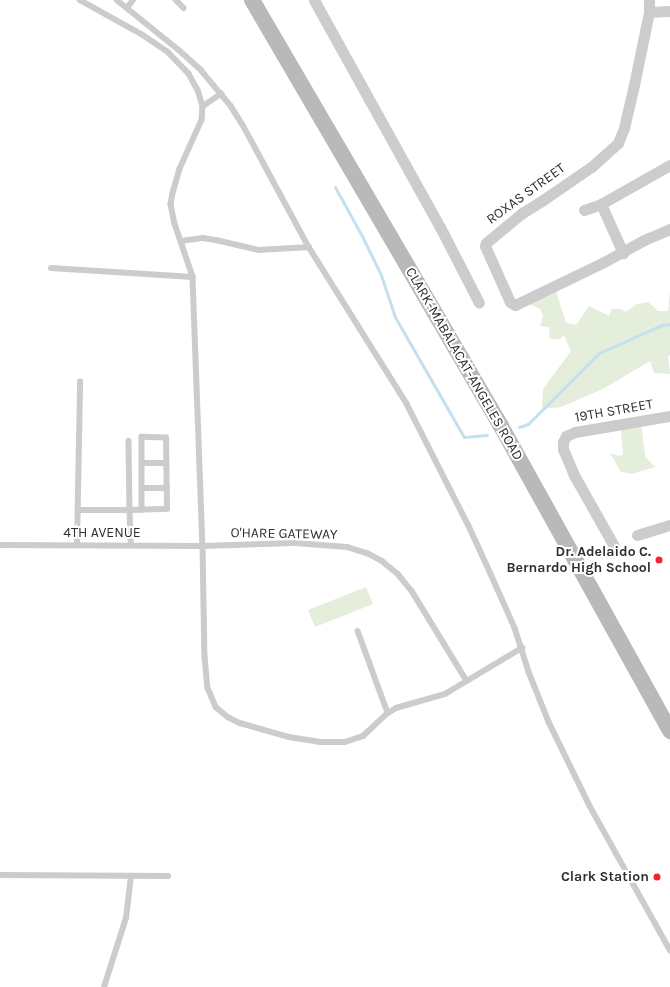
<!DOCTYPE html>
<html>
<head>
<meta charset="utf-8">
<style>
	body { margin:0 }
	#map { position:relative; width:670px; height:987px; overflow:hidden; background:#fff; font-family:Karla,sans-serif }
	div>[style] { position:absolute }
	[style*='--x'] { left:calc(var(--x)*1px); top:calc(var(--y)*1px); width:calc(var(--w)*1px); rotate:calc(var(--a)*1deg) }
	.green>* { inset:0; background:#e5eddb }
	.stream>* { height:3px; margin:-1.5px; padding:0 1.5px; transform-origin:1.5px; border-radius:1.5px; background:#c6dfef }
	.lane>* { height:5.5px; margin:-2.75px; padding:0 2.75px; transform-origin:2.75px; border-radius:2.75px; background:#ccc }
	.street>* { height:11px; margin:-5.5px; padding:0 5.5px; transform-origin:5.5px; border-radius:5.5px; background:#ccc }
	.secondary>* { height:16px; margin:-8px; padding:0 8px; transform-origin:8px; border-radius:8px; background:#b9b9b9 }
	.dots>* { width:11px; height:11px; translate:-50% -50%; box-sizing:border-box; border:2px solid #fff; border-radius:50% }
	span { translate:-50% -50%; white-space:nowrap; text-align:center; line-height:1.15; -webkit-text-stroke:4px #fff; paint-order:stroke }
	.street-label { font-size:14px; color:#2f2f2f }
	.poi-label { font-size:14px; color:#2f2f2f; font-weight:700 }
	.right { translate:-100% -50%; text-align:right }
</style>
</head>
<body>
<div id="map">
	<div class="green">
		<div style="clip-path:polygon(555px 288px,566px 323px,576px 325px,589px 306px,609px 316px,612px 309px,621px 309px,626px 312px,637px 304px,648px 302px,658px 311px,668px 311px,670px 291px,670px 355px,668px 356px,670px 374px,654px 373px,650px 361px,603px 389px,561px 407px,542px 409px,543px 389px,571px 351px,564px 335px,560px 339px,550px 339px,549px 327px,540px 326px,543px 316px,540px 309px,527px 303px)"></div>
		<div style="clip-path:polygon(641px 423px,645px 456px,655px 467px,632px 474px,621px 472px,610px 453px,619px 456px,623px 455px,621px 430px)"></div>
		<div style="clip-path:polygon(366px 587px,373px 604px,315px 627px,308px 610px)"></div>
	</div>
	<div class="stream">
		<div style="--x:335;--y:187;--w:58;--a:61.2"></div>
		<div style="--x:363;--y:238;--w:41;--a:64.1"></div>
		<div style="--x:381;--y:275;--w:44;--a:71.6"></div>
		<div style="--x:395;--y:317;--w:138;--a:60.1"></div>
		<div style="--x:464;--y:437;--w:23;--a:-5"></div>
		<div style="--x:519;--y:427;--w:9;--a:-18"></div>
		<div style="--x:528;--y:424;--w:100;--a:-45"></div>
		<div style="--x:599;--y:353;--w:69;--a:-24"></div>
		<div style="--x:662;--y:325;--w:8;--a:-7"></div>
	</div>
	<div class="lane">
		<div style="--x:80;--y:0;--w:72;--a:29.1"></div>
		<div style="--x:143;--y:35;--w:30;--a:34"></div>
		<div style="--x:168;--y:52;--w:30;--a:46"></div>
		<div style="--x:189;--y:74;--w:18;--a:61"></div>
		<div style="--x:198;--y:90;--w:17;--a:73"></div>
		<div style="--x:203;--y:106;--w:14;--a:94"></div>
		<div style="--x:202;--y:120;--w:54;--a:114.2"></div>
		<div style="--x:180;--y:169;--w:25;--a:106"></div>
		<div style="--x:173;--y:193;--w:11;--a:100"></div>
		<div style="--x:171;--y:204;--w:20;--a:79"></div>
		<div style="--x:175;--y:224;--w:56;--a:71.2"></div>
		<div style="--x:193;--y:277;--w:269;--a:87.9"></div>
		<div style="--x:203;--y:546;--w:110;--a:89"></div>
		<div style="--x:205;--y:656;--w:32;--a:85"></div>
		<div style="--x:208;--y:688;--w:21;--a:67"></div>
		<div style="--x:216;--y:707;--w:16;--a:40"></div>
		<div style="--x:228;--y:717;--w:13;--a:27"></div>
		<div style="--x:240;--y:723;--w:51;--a:15.9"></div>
		<div style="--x:289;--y:737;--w:30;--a:9"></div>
		<div style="--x:319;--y:742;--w:26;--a:0"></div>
		<div style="--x:345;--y:742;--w:19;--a:-18"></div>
		<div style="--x:363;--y:736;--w:34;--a:-43"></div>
		<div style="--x:388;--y:713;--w:9;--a:-32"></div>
		<div style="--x:396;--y:708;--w:51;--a:-15.9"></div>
		<div style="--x:445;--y:694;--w:90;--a:-30.9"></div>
		<div style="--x:117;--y:0;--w:80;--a:38.9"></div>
		<div style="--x:179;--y:50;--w:30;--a:42"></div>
		<div style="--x:201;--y:70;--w:47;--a:50.2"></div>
		<div style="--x:231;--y:106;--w:22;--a:58"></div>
		<div style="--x:243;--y:125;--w:139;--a:61.6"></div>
		<div style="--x:309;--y:247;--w:185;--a:58"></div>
		<div style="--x:407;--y:404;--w:135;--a:63.1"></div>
		<div style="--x:468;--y:524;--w:55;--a:65.3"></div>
		<div style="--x:491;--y:574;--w:59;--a:66"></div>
		<div style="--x:515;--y:628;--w:46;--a:72.3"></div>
		<div style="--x:529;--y:672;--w:54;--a:68.2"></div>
		<div style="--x:549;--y:722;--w:93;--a:64"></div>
		<div style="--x:590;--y:806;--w:165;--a:60.9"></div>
		<div style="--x:176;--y:0;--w:11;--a:45"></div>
		<div style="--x:127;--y:8;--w:10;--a:-53"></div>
		<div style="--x:203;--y:106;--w:22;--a:-34"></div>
		<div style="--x:181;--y:241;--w:22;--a:-8"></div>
		<div style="--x:203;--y:238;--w:13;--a:9"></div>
		<div style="--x:216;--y:240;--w:44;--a:13.1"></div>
		<div style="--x:259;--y:250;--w:50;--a:-3.4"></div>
		<div style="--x:51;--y:268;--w:142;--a:3.6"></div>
		<div style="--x:129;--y:441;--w:69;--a:89.2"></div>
		<div style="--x:130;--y:510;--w:37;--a:-2"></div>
		<div style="--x:167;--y:509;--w:71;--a:-90.8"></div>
		<div style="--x:166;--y:438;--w:24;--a:-178"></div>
		<div style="--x:142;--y:437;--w:73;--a:90"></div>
		<div style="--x:142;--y:463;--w:24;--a:0"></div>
		<div style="--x:142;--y:488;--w:25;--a:0"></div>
		<div style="--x:78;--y:510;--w:52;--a:0"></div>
		<div style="--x:130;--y:510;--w:35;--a:88"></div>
		<div style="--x:0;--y:545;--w:203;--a:0.3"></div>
		<div style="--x:203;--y:546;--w:92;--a:-1.9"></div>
		<div style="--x:295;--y:543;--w:52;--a:4.4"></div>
		<div style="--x:347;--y:547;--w:21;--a:17"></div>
		<div style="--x:367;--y:553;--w:17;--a:28"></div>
		<div style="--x:382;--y:561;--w:21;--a:39"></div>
		<div style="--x:398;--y:574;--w:22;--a:51"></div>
		<div style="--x:412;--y:591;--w:105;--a:58.6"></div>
		<div style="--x:77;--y:545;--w:163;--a:-88.9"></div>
		<div style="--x:358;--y:631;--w:87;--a:69.9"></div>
		<div style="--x:0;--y:875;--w:168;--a:0.3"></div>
		<div style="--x:104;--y:987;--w:72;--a:-72.3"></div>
		<div style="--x:126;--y:918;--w:42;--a:-83.2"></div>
	</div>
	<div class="street">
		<div style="--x:314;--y:0;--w:260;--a:61"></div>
		<div style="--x:440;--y:227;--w:85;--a:62.8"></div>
		<div style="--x:649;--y:0;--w:12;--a:90"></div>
		<div style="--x:649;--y:12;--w:75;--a:101.6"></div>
		<div style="--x:634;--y:85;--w:44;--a:103.1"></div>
		<div style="--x:624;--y:128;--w:16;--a:112"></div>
		<div style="--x:618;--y:143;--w:36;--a:138"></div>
		<div style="--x:591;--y:167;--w:58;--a:145.5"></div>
		<div style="--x:543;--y:200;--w:25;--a:148"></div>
		<div style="--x:522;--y:213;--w:47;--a:140.2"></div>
		<div style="--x:486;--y:243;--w:3;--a:108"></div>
		<div style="--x:485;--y:246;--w:61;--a:65.9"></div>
		<div style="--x:510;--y:302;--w:6;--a:31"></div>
		<div style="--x:515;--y:305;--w:99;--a:-25.8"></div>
		<div style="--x:604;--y:262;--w:46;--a:-28.8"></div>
		<div style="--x:644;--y:240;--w:28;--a:-23"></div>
		<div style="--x:649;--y:12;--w:21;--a:-3"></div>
		<div style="--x:601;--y:204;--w:54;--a:65.8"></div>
		<div style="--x:584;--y:210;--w:18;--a:-19"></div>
		<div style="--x:601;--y:204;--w:79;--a:-29.5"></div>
		<div style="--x:637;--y:535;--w:34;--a:-17"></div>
		<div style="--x:614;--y:546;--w:81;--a:-119.4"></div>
		<div style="--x:574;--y:475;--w:28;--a:-113"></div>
		<div style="--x:563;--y:449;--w:7;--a:-90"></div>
		<div style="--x:563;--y:442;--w:7;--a:-63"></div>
		<div style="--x:566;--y:436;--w:10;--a:-24"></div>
		<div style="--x:575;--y:432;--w:96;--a:-9.6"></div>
	</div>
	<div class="secondary">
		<div style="--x:252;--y:0;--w:493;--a:59.7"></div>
		<div style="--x:501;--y:426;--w:349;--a:61"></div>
	</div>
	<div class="dots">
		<div style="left:659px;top:560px;background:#f42232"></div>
		<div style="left:657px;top:877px;background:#f42232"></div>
	</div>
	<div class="street-label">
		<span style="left:526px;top:194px;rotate:-36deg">ROXAS STREET</span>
		<span style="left:464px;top:364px;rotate:60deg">CLARK-MABALACAT-ANGELES ROAD</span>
		<span style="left:614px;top:411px;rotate:-10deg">19TH STREET</span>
		<span style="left:102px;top:533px">4TH AVENUE</span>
		<span style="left:284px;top:534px;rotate:1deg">O'HARE GATEWAY</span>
	</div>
	<div class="poi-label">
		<span class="right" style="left:651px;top:560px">Dr. Adelaido C.<br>Bernardo High School</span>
		<span class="right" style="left:649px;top:877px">Clark Station</span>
	</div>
</div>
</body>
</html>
